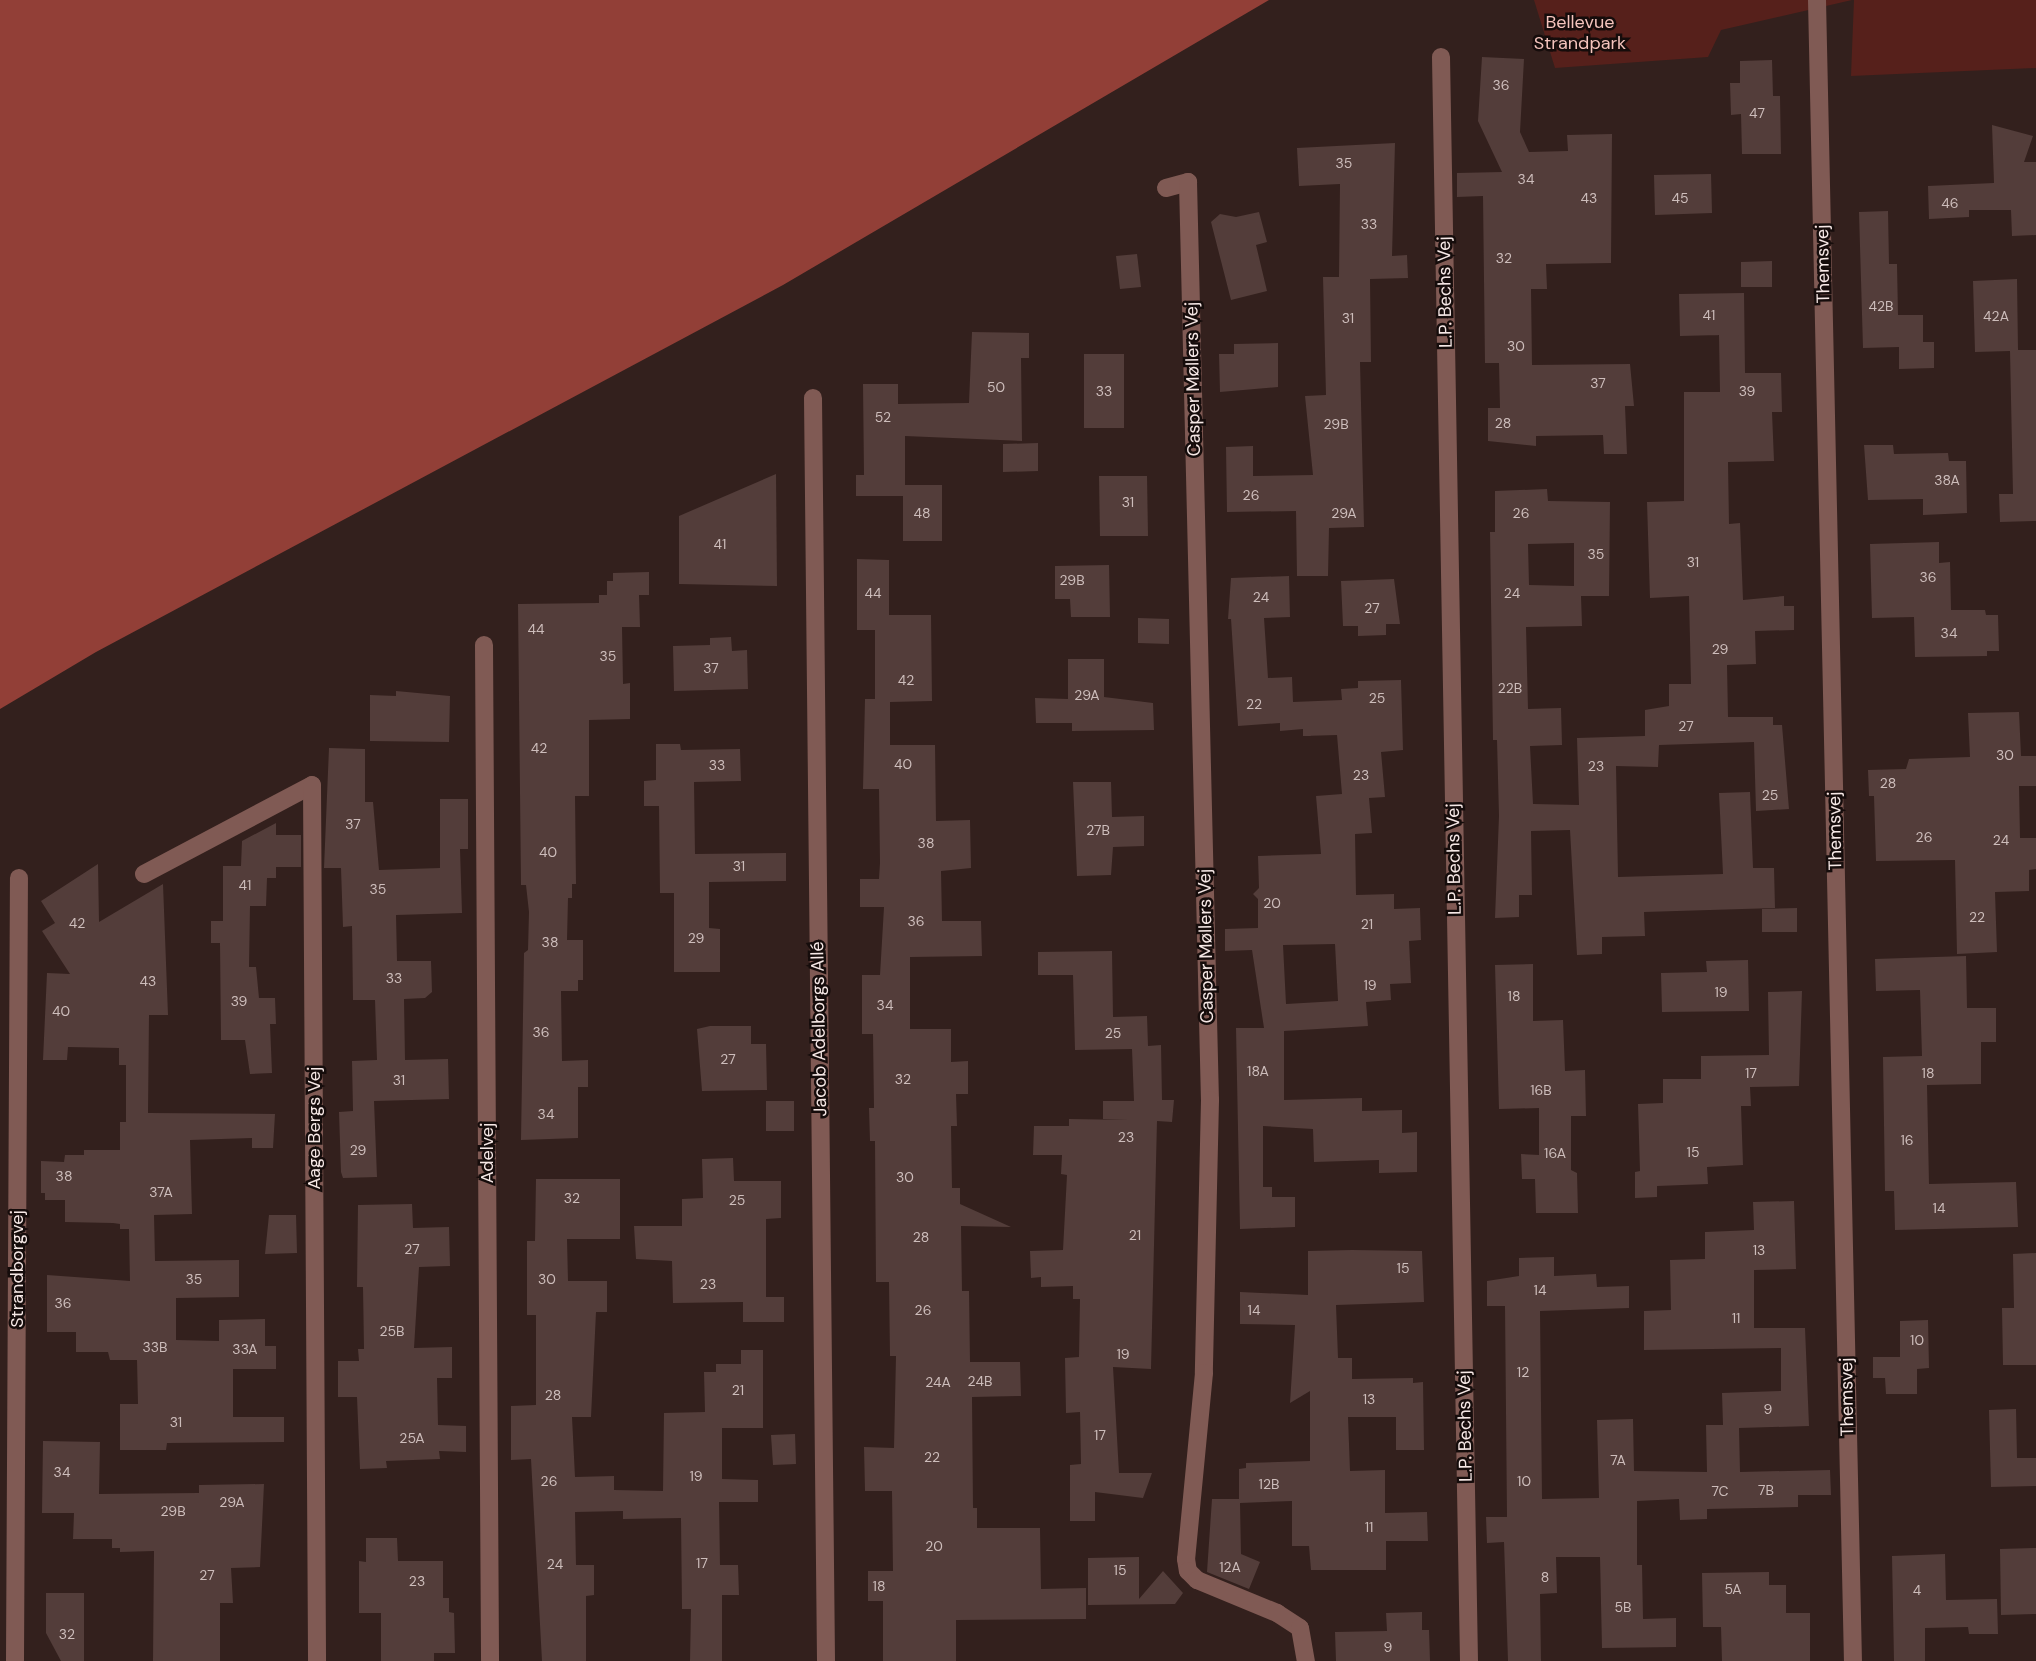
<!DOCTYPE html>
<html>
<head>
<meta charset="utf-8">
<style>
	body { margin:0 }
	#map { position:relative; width:2036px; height:1661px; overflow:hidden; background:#33201d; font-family:"DM Sans",sans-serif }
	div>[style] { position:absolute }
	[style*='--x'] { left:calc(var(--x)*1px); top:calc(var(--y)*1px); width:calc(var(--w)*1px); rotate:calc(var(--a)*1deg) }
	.green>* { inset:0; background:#56201b }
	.water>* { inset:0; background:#923f37 }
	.building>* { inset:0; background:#533d3a }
	.minor>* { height:18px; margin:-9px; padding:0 9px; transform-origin:9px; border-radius:9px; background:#805a54 }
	span { translate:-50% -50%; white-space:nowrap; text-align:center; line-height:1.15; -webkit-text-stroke:5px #150c0b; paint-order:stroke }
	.number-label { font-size:14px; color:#cdbdbb }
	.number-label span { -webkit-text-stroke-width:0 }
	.park-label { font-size:18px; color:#f5c4bd }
	.street-label { font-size:18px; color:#f6e8e6 }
</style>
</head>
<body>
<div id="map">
	<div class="green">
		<div style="clip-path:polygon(1534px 0,1852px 0,1721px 30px,1708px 57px,1555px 68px)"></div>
		<div style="clip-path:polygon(1854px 0,2036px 0,2036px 68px,1851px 76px)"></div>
	</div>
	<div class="water">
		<div style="clip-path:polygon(0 0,1269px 0,783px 285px,96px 652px,0 709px)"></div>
	</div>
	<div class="building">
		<div style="clip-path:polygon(1482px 57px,1524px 59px,1520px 132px,1529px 152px,1568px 151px,1567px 135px,1612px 134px,1611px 263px,1546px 264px,1547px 289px,1531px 289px,1532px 365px,1630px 364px,1634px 406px,1625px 406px,1627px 454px,1604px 454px,1603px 435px,1536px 436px,1536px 446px,1488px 441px,1488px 408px,1500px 408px,1499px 363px,1485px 363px,1483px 196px,1457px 197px,1457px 173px,1502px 172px,1478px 121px)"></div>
		<div style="clip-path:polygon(1772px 60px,1773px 96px,1780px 96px,1781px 154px,1742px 154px,1741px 114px,1731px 115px,1730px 83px,1740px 83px,1740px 61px)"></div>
		<div style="clip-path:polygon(1992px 125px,2033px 136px,2024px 162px,2036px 162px,2036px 235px,2012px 236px,2011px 210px,1969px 210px,1969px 217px,1929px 219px,1928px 186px,1994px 183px)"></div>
		<div style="clip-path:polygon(1395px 143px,1392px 256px,1407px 255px,1408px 278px,1370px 279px,1371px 362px,1360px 362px,1364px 527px,1329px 528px,1328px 576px,1297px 576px,1296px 511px,1227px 512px,1226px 447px,1253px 446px,1253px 476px,1313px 475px,1305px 396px,1326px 395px,1323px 277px,1339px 277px,1340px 184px,1299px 186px,1297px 148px)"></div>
		<div style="clip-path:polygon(1711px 174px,1712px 213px,1655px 215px,1654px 175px)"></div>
		<div style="clip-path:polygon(1888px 211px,1889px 264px,1897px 264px,1898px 315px,1923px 315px,1923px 342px,1934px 342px,1934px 368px,1899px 369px,1899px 347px,1863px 348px,1859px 212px)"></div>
		<div style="clip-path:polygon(1259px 212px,1267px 242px,1256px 245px,1267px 291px,1231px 300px,1211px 222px,1220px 214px,1236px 217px)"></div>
		<div style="clip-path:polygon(1137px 254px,1141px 287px,1120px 289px,1116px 256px)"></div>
		<div style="clip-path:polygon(1772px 261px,1772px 287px,1741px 287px,1741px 262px)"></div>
		<div style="clip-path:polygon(2017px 279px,2018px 350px,2036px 350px,2036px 521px,2000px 522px,1999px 494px,2013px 494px,2010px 351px,1975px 352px,1973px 281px)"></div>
		<div style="clip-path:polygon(evenodd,1744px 293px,1745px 373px,1781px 373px,1782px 412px,1772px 412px,1774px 461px,1728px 462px,1729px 524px,1740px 523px,1743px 600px,1784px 596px,1784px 606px,1794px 606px,1794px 630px,1755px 631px,1756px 664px,1727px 665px,1728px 717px,1773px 717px,1773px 725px,1782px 725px,1789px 809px,1756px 811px,1754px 742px,1659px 745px,1658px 767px,1616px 766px,1618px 877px,1723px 874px,1719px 793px,1750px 792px,1753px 868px,1774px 868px,1775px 908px,1644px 912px,1645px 936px,1602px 937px,1602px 954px,1577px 955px,1570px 830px,1531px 831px,1532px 895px,1519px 895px,1519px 917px,1495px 918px,1499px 816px,1497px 740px,1493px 740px,1490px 532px,1495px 532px,1495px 491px,1547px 489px,1548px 501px,1610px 502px,1609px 596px,1581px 596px,1582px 626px,1526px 627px,1528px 709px,1561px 708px,1562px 745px,1530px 746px,1533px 804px,1579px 805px,1577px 738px,1645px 736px,1645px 710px,1669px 706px,1669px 684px,1691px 684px,1689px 596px,1650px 598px,1647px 502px,1684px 501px,1684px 392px,1720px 392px,1719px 335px,1680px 336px,1679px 294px,1744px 293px,1574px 543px,1574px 586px,1529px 585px,1528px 544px,1574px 543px)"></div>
		<div style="clip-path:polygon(972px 332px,1029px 333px,1029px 358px,1021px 358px,1022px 441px,905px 436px,905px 485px,942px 485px,942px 541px,903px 541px,903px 496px,856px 496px,856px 475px,864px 475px,863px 384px,898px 384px,898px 404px,969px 403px)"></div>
		<div style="clip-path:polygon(1278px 343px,1278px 387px,1220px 392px,1219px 354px,1234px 354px,1234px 344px)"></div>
		<div style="clip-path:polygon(1084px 354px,1124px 354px,1124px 428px,1084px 428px)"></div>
		<div style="clip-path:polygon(1038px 443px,1038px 471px,1003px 472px,1003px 444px)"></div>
		<div style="clip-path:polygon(1864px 445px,1893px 445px,1894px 454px,1948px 453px,1949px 461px,1966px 461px,1967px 513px,1923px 515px,1923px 499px,1868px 500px)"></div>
		<div style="clip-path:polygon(776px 474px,777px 586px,679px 584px,679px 516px)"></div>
		<div style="clip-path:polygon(1099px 476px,1147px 476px,1148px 536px,1100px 536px)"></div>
		<div style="clip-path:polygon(1939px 542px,1939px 563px,1950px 562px,1951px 610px,1985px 610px,1986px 615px,1998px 615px,1999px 651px,1987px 651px,1987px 656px,1915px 657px,1914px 617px,1872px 618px,1870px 544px)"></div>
		<div style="clip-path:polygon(857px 559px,889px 560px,889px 615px,931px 615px,932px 701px,890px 702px,890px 745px,935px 745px,936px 821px,970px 820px,971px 868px,941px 871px,942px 921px,981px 921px,982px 956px,910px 957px,910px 1029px,951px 1029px,951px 1062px,968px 1061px,968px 1094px,956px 1094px,957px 1126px,951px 1126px,952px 1188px,960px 1188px,960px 1204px,1011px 1227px,961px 1226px,962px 1291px,969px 1291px,970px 1362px,1020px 1362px,1021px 1396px,972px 1397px,973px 1508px,977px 1508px,977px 1528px,1040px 1528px,1041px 1589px,1086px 1588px,1086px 1619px,956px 1620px,956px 1661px,883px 1661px,883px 1601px,868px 1601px,868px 1571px,893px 1571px,892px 1491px,865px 1491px,864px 1447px,894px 1448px,896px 1356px,890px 1356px,889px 1282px,876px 1282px,875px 1141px,870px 1141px,869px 1108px,874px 1108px,873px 1034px,862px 1034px,862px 975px,880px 975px,884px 907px,860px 907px,860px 879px,879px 879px,880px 863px,879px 789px,863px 789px,865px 699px,875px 699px,875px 630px,857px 630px)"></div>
		<div style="clip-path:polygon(1109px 565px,1110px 617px,1071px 617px,1070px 599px,1055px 599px,1055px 566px)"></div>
		<div style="clip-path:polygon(649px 572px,649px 595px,639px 595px,640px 627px,622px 627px,623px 684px,630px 683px,630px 719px,589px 720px,589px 796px,575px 796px,576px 884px,572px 884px,572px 898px,568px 898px,567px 940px,583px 940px,583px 980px,578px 980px,578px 991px,561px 991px,562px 1061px,588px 1060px,588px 1087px,578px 1087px,578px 1138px,521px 1140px,524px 953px,528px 950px,529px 912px,526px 885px,521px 885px,518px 604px,599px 603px,599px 595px,607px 595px,607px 581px,613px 581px,613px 573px)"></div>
		<div style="clip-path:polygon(evenodd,1289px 576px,1290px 617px,1264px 618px,1268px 678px,1292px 677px,1293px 702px,1342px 700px,1341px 689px,1358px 688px,1358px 681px,1401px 680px,1403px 750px,1381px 752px,1385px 797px,1369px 798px,1372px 833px,1355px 834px,1356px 895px,1394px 894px,1394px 909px,1420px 908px,1421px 940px,1409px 941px,1411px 983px,1390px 984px,1391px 1000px,1366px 1002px,1368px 1026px,1284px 1031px,1284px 1100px,1362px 1098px,1362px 1111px,1402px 1110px,1402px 1133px,1417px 1132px,1417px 1172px,1379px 1173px,1379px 1160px,1314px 1162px,1313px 1129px,1263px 1126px,1263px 1187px,1272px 1187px,1272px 1197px,1295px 1197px,1295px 1227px,1240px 1229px,1236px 1028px,1264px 1028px,1252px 950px,1225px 951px,1225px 929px,1258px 928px,1258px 899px,1253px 894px,1259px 888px,1258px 856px,1321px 854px,1316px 796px,1342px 794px,1337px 735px,1303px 736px,1303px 729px,1280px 731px,1280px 723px,1238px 726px,1231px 619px,1228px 619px,1231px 578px,1289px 576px,1335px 944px,1338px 1001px,1286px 1004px,1283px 945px,1335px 944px)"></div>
		<div style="clip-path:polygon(1394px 579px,1400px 624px,1386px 624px,1386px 635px,1358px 636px,1358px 626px,1343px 626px,1341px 581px)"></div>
		<div style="clip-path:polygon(1138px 618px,1169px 619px,1169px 644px,1138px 643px)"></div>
		<div style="clip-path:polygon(731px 637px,732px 651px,747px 650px,748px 689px,674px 691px,673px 646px,710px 645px,710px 638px)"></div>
		<div style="clip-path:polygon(1068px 659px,1104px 659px,1104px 697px,1153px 703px,1154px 730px,1072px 731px,1072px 723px,1036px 723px,1035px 698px,1068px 699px)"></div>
		<div style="clip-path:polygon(396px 691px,450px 696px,449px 742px,370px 741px,370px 695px,396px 696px)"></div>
		<div style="clip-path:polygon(2019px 712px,2021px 756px,2036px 756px,2036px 786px,2019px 786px,2020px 838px,2036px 838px,2036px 869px,2029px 870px,2029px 891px,1995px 892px,1997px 952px,1957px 954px,1955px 860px,1876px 861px,1874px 796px,1869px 796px,1868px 770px,1906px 769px,1909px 759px,1970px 757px,1968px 713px)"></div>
		<div style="clip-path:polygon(656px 744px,680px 744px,681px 750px,740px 749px,741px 781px,694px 782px,695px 854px,786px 853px,786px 881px,709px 882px,709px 928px,720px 929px,720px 972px,674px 972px,674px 893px,660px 893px,659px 806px,644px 806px,644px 781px,656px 780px)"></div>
		<div style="clip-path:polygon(329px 748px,365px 749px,365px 802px,373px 802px,379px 870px,440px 868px,440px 799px,468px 799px,468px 849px,460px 849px,462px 913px,396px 915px,397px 961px,431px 961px,432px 992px,425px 998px,404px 999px,405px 1060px,448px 1059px,449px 1099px,374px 1101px,377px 1177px,343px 1178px,341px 1172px,339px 1112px,353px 1111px,352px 1061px,377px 1060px,375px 1000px,353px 1000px,352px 926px,343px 927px,341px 868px,324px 868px)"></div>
		<div style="clip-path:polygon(1073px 782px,1111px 782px,1112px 817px,1144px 816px,1144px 846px,1113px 847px,1111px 875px,1077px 876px)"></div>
		<div style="clip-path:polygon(276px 823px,276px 835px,301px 835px,301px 867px,276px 867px,276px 878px,267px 878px,266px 906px,250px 906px,249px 967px,256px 967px,259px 998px,275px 998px,276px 1024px,270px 1024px,272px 1073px,250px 1074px,245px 1040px,221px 1040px,220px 943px,211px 943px,211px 921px,223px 921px,223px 866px,241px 866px,242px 841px)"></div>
		<div style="clip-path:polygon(98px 864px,99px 922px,163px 884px,168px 1015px,149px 1015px,148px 1113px,275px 1114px,273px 1148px,252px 1148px,252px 1138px,190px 1140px,192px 1214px,154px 1215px,155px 1261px,239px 1260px,239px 1297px,176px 1298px,176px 1340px,219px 1341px,219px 1320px,265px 1319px,265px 1346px,276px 1346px,276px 1369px,233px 1369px,233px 1417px,284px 1417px,284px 1442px,167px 1443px,166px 1450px,120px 1450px,120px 1404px,138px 1404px,137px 1360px,110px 1360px,108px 1352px,76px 1352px,76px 1332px,47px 1332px,47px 1275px,130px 1281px,129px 1229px,120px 1229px,120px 1224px,113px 1223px,65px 1222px,65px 1200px,45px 1200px,45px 1193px,41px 1193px,41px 1161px,64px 1162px,65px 1155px,84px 1155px,84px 1150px,120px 1150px,120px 1122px,126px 1122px,126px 1065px,119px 1065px,119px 1048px,68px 1047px,67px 1060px,43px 1060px,47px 973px,70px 974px,42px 931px,55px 923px,41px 901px)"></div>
		<div style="clip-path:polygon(1797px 908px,1797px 932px,1762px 932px,1762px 909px)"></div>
		<div style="clip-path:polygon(1112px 951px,1113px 1017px,1147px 1016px,1148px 1046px,1161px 1045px,1162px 1100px,1174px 1100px,1172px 1122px,1157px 1121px,1151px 1369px,1113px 1367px,1119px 1473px,1152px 1473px,1143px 1498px,1095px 1492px,1095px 1521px,1070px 1521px,1070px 1465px,1081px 1464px,1080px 1412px,1066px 1413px,1065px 1358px,1079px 1357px,1080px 1299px,1073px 1299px,1073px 1286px,1041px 1287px,1041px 1277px,1031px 1278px,1030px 1251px,1063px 1250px,1067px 1175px,1061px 1174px,1062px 1155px,1033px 1155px,1034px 1126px,1069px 1126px,1069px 1119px,1128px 1120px,1103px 1119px,1103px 1101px,1134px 1101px,1132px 1049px,1075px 1050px,1073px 975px,1038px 975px,1038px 952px)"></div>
		<div style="clip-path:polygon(1966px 956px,1967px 1008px,1996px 1008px,1996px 1042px,1981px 1042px,1981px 1084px,1927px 1085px,1929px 1184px,2016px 1182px,2018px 1227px,1895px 1230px,1894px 1191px,1885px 1191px,1883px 1057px,1922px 1056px,1920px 990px,1876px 991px,1875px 959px)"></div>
		<div style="clip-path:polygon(1748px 960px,1749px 1011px,1662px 1012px,1661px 973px,1707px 972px,1706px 961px)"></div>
		<div style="clip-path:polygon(1533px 964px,1533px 1021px,1563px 1020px,1565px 1071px,1585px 1070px,1586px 1116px,1571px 1116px,1571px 1170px,1577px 1173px,1578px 1213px,1536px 1213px,1535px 1179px,1522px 1179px,1521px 1154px,1539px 1155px,1539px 1108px,1499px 1109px,1495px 965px)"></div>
		<div style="clip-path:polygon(1802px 991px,1799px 1086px,1750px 1087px,1751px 1106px,1741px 1106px,1743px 1165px,1707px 1167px,1708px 1184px,1657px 1186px,1657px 1197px,1635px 1198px,1635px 1172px,1640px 1171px,1638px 1104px,1663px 1103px,1663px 1079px,1701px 1079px,1701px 1056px,1769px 1055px,1768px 992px)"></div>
		<div style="clip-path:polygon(710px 1026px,751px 1026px,751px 1044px,766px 1044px,767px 1090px,702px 1091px,697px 1029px)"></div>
		<div style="clip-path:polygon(766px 1101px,794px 1101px,794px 1131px,766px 1131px)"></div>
		<div style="clip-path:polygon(733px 1158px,734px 1181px,781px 1181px,781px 1218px,766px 1219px,766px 1297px,784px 1297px,784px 1322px,743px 1322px,743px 1302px,673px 1303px,672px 1261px,636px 1259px,634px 1226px,682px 1226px,682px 1199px,703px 1198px,702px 1159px)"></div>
		<div style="clip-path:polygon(536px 1179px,620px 1179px,620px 1239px,567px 1239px,568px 1281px,607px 1281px,607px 1312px,596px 1312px,591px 1417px,572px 1417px,575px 1477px,614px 1476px,614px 1490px,663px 1491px,664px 1413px,705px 1412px,704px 1372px,716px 1372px,716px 1364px,741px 1364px,741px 1350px,763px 1350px,763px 1428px,722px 1428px,722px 1479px,758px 1480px,758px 1502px,719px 1502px,720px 1565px,738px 1565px,739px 1595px,722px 1595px,722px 1661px,690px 1661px,691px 1609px,682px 1609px,681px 1518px,623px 1519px,623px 1511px,575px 1512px,576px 1565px,594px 1565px,594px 1595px,586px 1596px,586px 1661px,542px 1661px,531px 1459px,511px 1460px,511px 1406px,536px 1405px,536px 1315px,527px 1315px,527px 1241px,535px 1241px)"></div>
		<div style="clip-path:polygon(1794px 1201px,1796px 1269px,1754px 1270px,1754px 1328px,1805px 1328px,1809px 1426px,1739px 1428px,1740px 1472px,1830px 1470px,1831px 1495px,1798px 1495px,1798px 1507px,1707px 1509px,1707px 1519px,1680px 1520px,1679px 1499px,1637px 1501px,1637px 1565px,1642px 1565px,1643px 1619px,1676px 1618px,1676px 1647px,1602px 1648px,1600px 1557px,1556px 1557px,1557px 1593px,1540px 1594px,1541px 1661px,1508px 1661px,1504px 1542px,1487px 1543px,1486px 1517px,1507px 1517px,1505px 1306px,1487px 1306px,1487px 1281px,1519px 1276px,1519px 1258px,1554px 1257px,1554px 1276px,1596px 1274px,1597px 1287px,1629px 1286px,1629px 1308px,1540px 1311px,1542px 1499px,1599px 1498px,1597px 1420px,1633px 1419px,1634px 1471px,1707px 1472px,1706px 1425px,1723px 1425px,1722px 1393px,1781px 1391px,1781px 1348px,1644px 1350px,1644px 1311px,1671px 1310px,1670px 1260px,1705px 1259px,1705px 1232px,1754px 1230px,1753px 1202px)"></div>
		<div style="clip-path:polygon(412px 1204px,413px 1228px,449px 1227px,450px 1266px,419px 1267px,414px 1348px,452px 1347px,452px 1378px,437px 1378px,438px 1425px,466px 1426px,466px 1452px,439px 1451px,440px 1459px,386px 1461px,387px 1468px,360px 1469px,357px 1397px,338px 1397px,338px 1361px,359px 1361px,358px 1349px,364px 1349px,363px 1287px,357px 1287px,358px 1205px)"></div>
		<div style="clip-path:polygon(269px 1215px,296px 1215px,297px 1253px,265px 1254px)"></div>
		<div style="clip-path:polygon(1352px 1250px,1422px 1251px,1424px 1302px,1336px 1305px,1338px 1358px,1352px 1358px,1352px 1379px,1413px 1378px,1413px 1383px,1423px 1382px,1424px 1450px,1396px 1450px,1396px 1417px,1348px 1417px,1350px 1471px,1385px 1470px,1385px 1513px,1427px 1512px,1428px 1541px,1386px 1541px,1386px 1570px,1311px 1570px,1309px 1546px,1292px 1546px,1292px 1501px,1240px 1503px,1241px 1554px,1260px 1562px,1249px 1589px,1207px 1572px,1212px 1499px,1239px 1499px,1239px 1469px,1246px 1468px,1246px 1463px,1310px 1461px,1310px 1391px,1290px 1403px,1295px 1325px,1240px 1324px,1240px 1292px,1308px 1295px,1308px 1251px)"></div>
		<div style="clip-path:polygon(2036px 1253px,2036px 1365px,2003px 1365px,2002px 1308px,2014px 1308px,2013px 1254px)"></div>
		<div style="clip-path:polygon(1928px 1320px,1929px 1368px,1917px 1369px,1917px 1394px,1886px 1394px,1885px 1378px,1873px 1378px,1873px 1357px,1900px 1357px,1900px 1321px)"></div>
		<div style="clip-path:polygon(2016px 1409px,2017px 1458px,2036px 1458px,2036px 1486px,1991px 1487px,1989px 1410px)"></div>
		<div style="clip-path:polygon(795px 1434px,796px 1464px,773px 1465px,771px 1435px)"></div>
		<div style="clip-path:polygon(43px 1441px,100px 1442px,99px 1494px,199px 1493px,199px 1485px,264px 1484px,260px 1567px,231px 1568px,233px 1603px,220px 1603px,220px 1661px,153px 1661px,154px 1551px,120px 1552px,120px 1548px,112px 1548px,112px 1539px,73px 1539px,74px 1513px,42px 1513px)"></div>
		<div style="clip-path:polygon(366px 1538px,397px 1538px,398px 1561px,443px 1561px,443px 1598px,449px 1598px,449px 1612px,454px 1613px,455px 1653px,434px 1653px,434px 1661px,381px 1661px,381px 1613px,359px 1613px,359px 1561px,366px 1562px)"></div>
		<div style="clip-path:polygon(2036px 1548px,2036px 1614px,2001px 1615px,2000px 1549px)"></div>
		<div style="clip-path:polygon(1945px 1554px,1946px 1600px,1997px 1599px,1998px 1634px,1969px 1634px,1968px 1627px,1925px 1628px,1925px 1661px,1894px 1661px,1892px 1556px)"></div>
		<div style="clip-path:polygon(1139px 1557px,1139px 1599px,1163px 1571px,1183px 1593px,1175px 1604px,1088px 1605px,1088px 1558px)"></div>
		<div style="clip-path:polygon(1769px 1572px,1769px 1585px,1786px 1585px,1786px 1613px,1810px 1613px,1810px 1661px,1722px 1661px,1721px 1627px,1703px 1627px,1702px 1573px)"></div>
		<div style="clip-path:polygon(46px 1593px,84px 1593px,84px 1661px,61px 1661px,46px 1633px)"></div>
		<div style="clip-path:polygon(1422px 1612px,1422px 1630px,1429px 1630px,1430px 1661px,1336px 1661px,1335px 1632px,1387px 1631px,1386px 1613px)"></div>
	</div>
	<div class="minor">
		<div style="--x:1817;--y:0;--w:1661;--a:88.76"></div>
		<div style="--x:1441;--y:57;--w:1604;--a:89"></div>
		<div style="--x:1166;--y:188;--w:23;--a:-15"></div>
		<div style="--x:1188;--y:182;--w:918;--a:88.63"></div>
		<div style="--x:1210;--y:1100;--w:273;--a:91.3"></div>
		<div style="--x:1204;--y:1373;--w:187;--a:95.5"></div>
		<div style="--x:1186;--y:1559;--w:12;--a:81"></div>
		<div style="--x:1188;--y:1571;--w:13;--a:45"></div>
		<div style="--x:1197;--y:1580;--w:87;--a:22.4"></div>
		<div style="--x:1277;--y:1613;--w:27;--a:33"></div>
		<div style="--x:1300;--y:1628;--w:34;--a:80"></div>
		<div style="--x:813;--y:398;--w:1263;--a:89.41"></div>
		<div style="--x:484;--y:645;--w:1016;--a:89.66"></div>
		<div style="--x:144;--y:874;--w:190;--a:-27.9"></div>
		<div style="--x:312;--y:785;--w:876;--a:89.67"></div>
		<div style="--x:15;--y:1661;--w:783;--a:-89.71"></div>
	</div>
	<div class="number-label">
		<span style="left:1501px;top:85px">36</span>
		<span style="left:1757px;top:113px">47</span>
		<span style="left:1344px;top:163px">35</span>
		<span style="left:1526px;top:179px">34</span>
		<span style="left:1589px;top:198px">43</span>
		<span style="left:1680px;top:198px">45</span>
		<span style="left:1950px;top:203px">46</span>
		<span style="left:1369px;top:224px">33</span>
		<span style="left:1504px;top:258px">32</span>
		<span style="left:1881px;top:306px">42B</span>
		<span style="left:1709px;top:315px">41</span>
		<span style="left:1996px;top:316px">42A</span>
		<span style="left:1348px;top:318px">31</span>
		<span style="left:1516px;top:346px">30</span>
		<span style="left:1598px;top:383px">37</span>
		<span style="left:996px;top:387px">50</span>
		<span style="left:1104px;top:391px">33</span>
		<span style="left:1747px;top:391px">39</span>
		<span style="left:883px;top:417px">52</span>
		<span style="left:1503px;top:423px">28</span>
		<span style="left:1336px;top:424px">29B</span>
		<span style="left:1947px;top:480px">38A</span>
		<span style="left:1251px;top:495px">26</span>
		<span style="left:1128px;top:502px">31</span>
		<span style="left:922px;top:513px">48</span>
		<span style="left:1344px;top:513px">29A</span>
		<span style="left:1521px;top:513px">26</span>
		<span style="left:720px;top:544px">41</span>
		<span style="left:1596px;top:554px">35</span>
		<span style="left:1693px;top:562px">31</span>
		<span style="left:1928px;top:577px">36</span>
		<span style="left:1072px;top:580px">29B</span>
		<span style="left:873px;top:593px">44</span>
		<span style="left:1512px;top:593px">24</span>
		<span style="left:1261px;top:597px">24</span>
		<span style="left:1372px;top:608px">27</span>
		<span style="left:536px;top:629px">44</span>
		<span style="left:1949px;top:633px">34</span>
		<span style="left:1720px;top:649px">29</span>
		<span style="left:608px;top:656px">35</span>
		<span style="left:711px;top:668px">37</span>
		<span style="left:906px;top:680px">42</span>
		<span style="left:1510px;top:688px">22B</span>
		<span style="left:1087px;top:695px">29A</span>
		<span style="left:1377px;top:698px">25</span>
		<span style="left:1254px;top:704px">22</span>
		<span style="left:1686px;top:726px">27</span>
		<span style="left:539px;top:748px">42</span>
		<span style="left:2005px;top:755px">30</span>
		<span style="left:903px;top:764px">40</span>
		<span style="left:717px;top:765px">33</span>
		<span style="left:1596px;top:766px">23</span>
		<span style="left:1361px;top:775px">23</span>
		<span style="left:1888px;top:783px">28</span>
		<span style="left:1770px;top:795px">25</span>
		<span style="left:353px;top:824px">37</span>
		<span style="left:1098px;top:830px">27B</span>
		<span style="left:1924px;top:837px">26</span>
		<span style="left:2001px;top:840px">24</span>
		<span style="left:926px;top:843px">38</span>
		<span style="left:548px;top:852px">40</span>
		<span style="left:739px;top:866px">31</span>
		<span style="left:245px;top:885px">41</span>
		<span style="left:378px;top:889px">35</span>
		<span style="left:1272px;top:903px">20</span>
		<span style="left:1977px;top:917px">22</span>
		<span style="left:916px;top:921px">36</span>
		<span style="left:77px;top:923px">42</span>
		<span style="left:1367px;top:924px">21</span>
		<span style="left:696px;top:938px">29</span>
		<span style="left:550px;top:942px">38</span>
		<span style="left:394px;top:978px">33</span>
		<span style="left:148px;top:981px">43</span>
		<span style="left:1370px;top:985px">19</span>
		<span style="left:1721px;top:992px">19</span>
		<span style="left:1514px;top:996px">18</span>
		<span style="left:239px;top:1001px">39</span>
		<span style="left:885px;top:1005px">34</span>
		<span style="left:61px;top:1011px">40</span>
		<span style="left:541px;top:1032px">36</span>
		<span style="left:1113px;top:1033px">25</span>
		<span style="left:728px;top:1059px">27</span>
		<span style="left:1258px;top:1071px">18A</span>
		<span style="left:1751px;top:1073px">17</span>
		<span style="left:1928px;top:1073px">18</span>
		<span style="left:903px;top:1079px">32</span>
		<span style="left:399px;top:1080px">31</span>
		<span style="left:1541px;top:1090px">16B</span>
		<span style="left:546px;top:1114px">34</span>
		<span style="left:1126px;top:1137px">23</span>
		<span style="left:1907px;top:1140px">16</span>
		<span style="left:358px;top:1150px">29</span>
		<span style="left:1693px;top:1152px">15</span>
		<span style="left:1555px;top:1153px">16A</span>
		<span style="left:64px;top:1176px">38</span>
		<span style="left:905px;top:1177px">30</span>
		<span style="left:161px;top:1192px">37A</span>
		<span style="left:572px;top:1198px">32</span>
		<span style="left:737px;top:1200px">25</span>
		<span style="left:1939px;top:1208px">14</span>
		<span style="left:1135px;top:1235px">21</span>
		<span style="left:921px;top:1237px">28</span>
		<span style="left:412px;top:1249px">27</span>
		<span style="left:1759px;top:1250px">13</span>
		<span style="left:1403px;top:1268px">15</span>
		<span style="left:194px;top:1279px">35</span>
		<span style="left:547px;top:1279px">30</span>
		<span style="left:708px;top:1284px">23</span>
		<span style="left:1540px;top:1290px">14</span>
		<span style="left:63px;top:1303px">36</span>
		<span style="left:923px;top:1310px">26</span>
		<span style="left:1254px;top:1310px">14</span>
		<span style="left:1736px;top:1318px">11</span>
		<span style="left:392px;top:1331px">25B</span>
		<span style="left:1917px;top:1340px">10</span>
		<span style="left:155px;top:1347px">33B</span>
		<span style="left:245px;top:1349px">33A</span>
		<span style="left:1123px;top:1354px">19</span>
		<span style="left:1523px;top:1372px">12</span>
		<span style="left:980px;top:1381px">24B</span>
		<span style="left:938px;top:1382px">24A</span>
		<span style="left:738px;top:1390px">21</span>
		<span style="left:553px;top:1395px">28</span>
		<span style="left:1369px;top:1399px">13</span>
		<span style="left:1768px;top:1409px">9</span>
		<span style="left:176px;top:1422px">31</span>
		<span style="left:1100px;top:1435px">17</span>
		<span style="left:412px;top:1438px">25A</span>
		<span style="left:932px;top:1457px">22</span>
		<span style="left:1618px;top:1460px">7A</span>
		<span style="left:62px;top:1472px">34</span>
		<span style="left:696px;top:1476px">19</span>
		<span style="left:549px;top:1481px">26</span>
		<span style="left:1524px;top:1481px">10</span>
		<span style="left:1269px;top:1484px">12B</span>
		<span style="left:1766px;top:1490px">7B</span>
		<span style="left:1720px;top:1491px">7C</span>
		<span style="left:232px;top:1502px">29A</span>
		<span style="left:173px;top:1511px">29B</span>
		<span style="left:1369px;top:1527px">11</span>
		<span style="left:934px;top:1546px">20</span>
		<span style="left:702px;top:1563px">17</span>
		<span style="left:555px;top:1564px">24</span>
		<span style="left:1230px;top:1567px">12A</span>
		<span style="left:1120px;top:1570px">15</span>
		<span style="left:207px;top:1575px">27</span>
		<span style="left:1545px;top:1577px">8</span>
		<span style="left:417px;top:1581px">23</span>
		<span style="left:879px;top:1586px">18</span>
		<span style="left:1733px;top:1589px">5A</span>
		<span style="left:1917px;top:1590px">4</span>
		<span style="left:1623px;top:1607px">5B</span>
		<span style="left:67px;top:1634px">32</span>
		<span style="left:1388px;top:1647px">9</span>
	</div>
	<div class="park-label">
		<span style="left:1580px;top:33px">Bellevue<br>Strandpark</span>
	</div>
	<div class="street-label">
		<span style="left:1823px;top:264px;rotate:-91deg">Themsvej</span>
		<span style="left:1445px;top:292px;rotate:-91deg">L.P. Bechs Vej</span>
		<span style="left:1193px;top:379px;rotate:-91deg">Casper Møllers Vej</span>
		<span style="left:1835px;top:831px;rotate:-91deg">Themsvej</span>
		<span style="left:1454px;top:859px;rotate:-91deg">L.P. Bechs Vej</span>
		<span style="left:1206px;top:946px;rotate:-91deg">Casper Møllers Vej</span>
		<span style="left:819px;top:1029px;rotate:-91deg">Jacob Adelborgs Allé</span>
		<span style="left:314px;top:1128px;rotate:-90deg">Aage Bergs Vej</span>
		<span style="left:487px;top:1153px;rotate:-90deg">Adelvej</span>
		<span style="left:17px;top:1269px;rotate:-90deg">Strandborgvej</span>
		<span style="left:1847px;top:1397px;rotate:-91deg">Themsvej</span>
		<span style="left:1465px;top:1426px;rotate:-91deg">L.P. Bechs Vej</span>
	</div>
</div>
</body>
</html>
